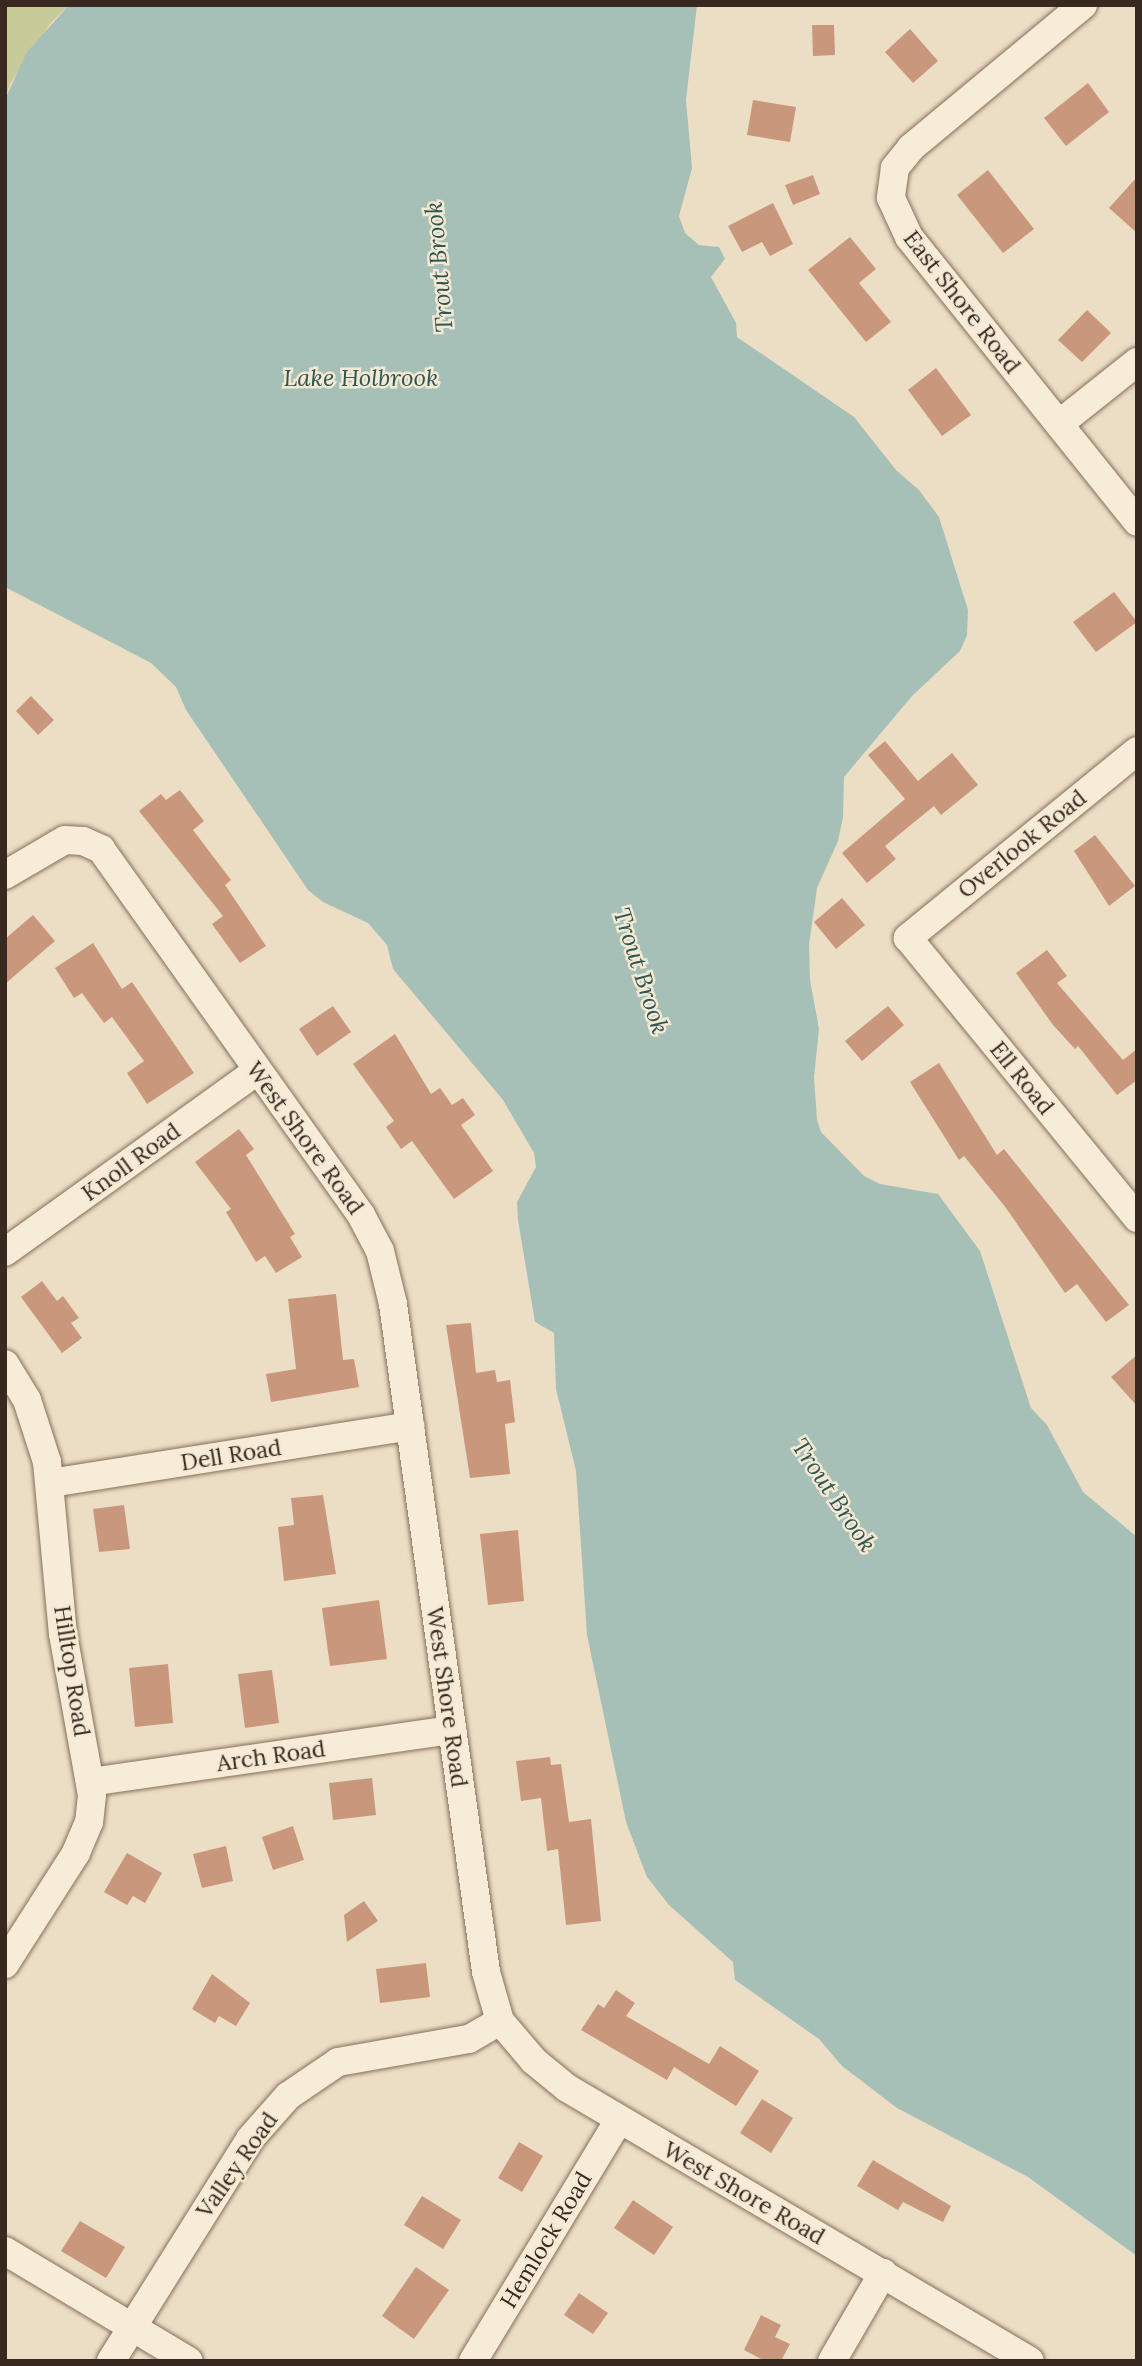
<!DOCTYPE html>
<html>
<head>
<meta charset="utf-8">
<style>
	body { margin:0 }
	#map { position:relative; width:1142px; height:2366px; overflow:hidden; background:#ecdec5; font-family:Lora,serif }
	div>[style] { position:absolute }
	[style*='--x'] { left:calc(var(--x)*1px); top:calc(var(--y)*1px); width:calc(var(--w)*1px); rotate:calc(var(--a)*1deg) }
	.green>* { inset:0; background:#c8ca99 }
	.water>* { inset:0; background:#a6c0b7 }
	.building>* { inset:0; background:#c9977c }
	.roads { filter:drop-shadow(0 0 2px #866f5c) drop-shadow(0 0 2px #866f5c) }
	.street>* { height:28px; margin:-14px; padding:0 14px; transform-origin:14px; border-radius:14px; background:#f7ecd8 }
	span { translate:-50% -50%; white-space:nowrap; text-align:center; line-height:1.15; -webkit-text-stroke:5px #f4e9d4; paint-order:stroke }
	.street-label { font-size:23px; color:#37291f }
	.water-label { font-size:24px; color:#2f5651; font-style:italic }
	.frame { position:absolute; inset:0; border:7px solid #37291f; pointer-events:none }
</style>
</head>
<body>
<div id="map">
	<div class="green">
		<div style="clip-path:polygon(5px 5px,69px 5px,50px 24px,10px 84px,5px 99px)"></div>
	</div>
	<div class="water">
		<div style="clip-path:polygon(69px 5px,697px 5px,686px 100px,692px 168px,679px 216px,685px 233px,699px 245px,719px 247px,725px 259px,711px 277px,736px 323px,737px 337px,854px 417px,896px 470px,919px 490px,939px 517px,968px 610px,967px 635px,960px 651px,912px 696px,844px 777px,843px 817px,838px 841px,817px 888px,809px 945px,810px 980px,819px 1029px,814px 1077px,817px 1120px,821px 1132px,864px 1176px,880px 1184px,938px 1194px,980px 1251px,1031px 1408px,1047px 1425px,1083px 1492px,1137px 1537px,1137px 2256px,1028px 2177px,897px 2108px,842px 2066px,819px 2039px,735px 1980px,733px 1962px,669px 1905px,647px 1877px,626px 1822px,587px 1635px,576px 1471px,556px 1389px,554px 1333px,535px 1322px,518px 1220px,517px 1202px,536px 1167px,534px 1153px,503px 1100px,393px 969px,387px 945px,368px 923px,323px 902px,308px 890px,186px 710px,176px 687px,151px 663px,5px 587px,5px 99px,27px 52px)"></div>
	</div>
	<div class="building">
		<div style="clip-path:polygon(812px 25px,834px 25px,835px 55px,813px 56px)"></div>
		<div style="clip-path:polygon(910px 29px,938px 61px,913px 83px,885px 52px)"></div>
		<div style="clip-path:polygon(1088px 83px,1109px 112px,1066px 146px,1044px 118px)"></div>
		<div style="clip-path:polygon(753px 100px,796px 107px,790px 142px,747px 135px)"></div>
		<div style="clip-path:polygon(988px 170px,1034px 229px,1003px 253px,957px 195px)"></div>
		<div style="clip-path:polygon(813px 175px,820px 194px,793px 205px,785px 185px)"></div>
		<div style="clip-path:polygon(1137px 177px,1137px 233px,1109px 208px)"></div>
		<div style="clip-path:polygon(773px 203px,793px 244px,770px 256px,762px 242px,742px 252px,728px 226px)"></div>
		<div style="clip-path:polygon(850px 237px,876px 269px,859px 283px,891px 322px,866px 342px,808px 270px)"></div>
		<div style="clip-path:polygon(1087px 310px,1111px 333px,1082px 362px,1058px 340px)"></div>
		<div style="clip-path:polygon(936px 368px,971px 415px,942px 436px,908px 390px)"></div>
		<div style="clip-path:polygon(1114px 592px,1137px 622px,1096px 652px,1073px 622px)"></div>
		<div style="clip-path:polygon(31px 696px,54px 720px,38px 735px,16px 711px)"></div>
		<div style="clip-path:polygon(885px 741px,918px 781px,952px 753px,978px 785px,941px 815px,934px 806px,885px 846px,896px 859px,867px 883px,842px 853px,905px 799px,868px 755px)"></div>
		<div style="clip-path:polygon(180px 790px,204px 821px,193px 830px,231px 880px,225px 885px,266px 946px,240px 963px,212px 924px,223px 916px,139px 811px,161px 794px,166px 800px)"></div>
		<div style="clip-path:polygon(1095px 835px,1135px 886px,1109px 906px,1074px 851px)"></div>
		<div style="clip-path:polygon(842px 898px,865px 925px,836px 949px,814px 922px)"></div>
		<div style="clip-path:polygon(33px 915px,55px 941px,5px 984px,5px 939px)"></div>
		<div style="clip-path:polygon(93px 943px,122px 989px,132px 982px,194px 1073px,147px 1104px,127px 1073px,144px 1061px,112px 1017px,104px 1023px,82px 993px,74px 998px,55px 968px)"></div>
		<div style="clip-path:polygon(1047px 950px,1067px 976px,1057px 983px,1123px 1060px,1137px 1049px,1137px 1080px,1117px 1095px,1078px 1046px,1075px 1049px,1053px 1025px,1016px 973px)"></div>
		<div style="clip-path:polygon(333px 1006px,351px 1032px,317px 1056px,299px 1029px)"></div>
		<div style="clip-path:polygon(888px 1006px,904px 1025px,862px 1061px,845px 1041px)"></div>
		<div style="clip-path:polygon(395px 1034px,431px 1094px,440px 1088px,452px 1105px,463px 1098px,475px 1115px,461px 1125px,493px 1171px,454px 1199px,412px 1141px,401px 1149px,386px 1127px,394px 1121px,353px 1064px)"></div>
		<div style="clip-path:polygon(939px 1063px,997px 1155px,1004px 1149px,1129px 1305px,1106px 1322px,1077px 1284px,1065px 1293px,1006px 1208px,964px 1156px,959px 1160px,910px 1082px)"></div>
		<div style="clip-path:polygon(239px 1129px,254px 1149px,246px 1155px,295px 1234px,290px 1237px,302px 1257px,276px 1273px,265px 1256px,256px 1262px,226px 1212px,231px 1209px,195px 1162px)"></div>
		<div style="clip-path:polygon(42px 1281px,57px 1301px,63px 1296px,79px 1318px,71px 1323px,82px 1338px,62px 1353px,21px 1297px)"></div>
		<div style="clip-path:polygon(336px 1294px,343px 1360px,354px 1359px,359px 1387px,271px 1402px,266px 1374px,296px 1369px,288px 1299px)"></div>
		<div style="clip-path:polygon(471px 1323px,476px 1373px,495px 1370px,497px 1382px,510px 1380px,515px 1422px,505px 1424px,510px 1474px,470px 1478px,446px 1325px)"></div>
		<div style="clip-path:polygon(1137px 1355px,1137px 1406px,1111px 1377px)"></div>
		<div style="clip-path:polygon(323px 1495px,336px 1574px,284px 1581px,278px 1527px,294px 1525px,291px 1498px)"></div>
		<div style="clip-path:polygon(124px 1505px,130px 1549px,99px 1552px,93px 1509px)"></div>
		<div style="clip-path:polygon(518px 1530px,524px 1601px,488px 1605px,480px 1534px)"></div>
		<div style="clip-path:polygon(379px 1600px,387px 1659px,330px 1666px,322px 1608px)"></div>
		<div style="clip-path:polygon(168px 1664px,173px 1723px,135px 1727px,129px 1668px)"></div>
		<div style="clip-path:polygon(272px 1670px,279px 1723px,245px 1728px,238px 1674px)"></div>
		<div style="clip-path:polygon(550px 1757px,551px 1765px,561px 1764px,569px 1822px,591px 1819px,601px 1921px,566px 1925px,558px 1849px,547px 1851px,541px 1798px,521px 1801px,516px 1761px)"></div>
		<div style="clip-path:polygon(372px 1778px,376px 1815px,333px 1820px,329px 1783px)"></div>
		<div style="clip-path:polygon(293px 1826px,304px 1860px,273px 1870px,262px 1837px)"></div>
		<div style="clip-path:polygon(226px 1846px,233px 1881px,202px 1888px,193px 1854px)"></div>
		<div style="clip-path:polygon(127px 1853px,162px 1873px,145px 1903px,133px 1896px,127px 1905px,104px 1892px)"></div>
		<div style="clip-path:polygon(364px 1901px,378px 1921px,347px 1942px,344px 1915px)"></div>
		<div style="clip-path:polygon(426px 1963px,430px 1997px,380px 2003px,376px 1969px)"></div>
		<div style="clip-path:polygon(212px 1974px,250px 2003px,236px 2026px,219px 2016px,215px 2023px,192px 2009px)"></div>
		<div style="clip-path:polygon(616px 1990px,635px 2003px,626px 2016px,709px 2064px,720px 2046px,759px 2071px,736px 2106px,674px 2067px,667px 2080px,581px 2030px,598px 2004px,604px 2008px)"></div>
		<div style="clip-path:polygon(762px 2099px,793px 2118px,771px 2153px,740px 2133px)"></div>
		<div style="clip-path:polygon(519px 2142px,543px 2156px,522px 2192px,498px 2178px)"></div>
		<div style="clip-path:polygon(873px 2160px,951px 2206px,943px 2222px,903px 2202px,898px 2210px,857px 2186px)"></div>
		<div style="clip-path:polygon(422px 2196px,461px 2220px,443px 2249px,404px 2225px)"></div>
		<div style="clip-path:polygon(633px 2200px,673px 2227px,654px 2255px,614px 2228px)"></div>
		<div style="clip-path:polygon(80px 2221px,125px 2247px,106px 2278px,61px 2251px)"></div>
		<div style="clip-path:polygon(416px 2267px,449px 2290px,414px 2339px,382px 2316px)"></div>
		<div style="clip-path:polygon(579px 2293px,608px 2313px,593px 2334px,564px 2315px)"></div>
		<div style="clip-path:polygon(761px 2315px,781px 2325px,775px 2337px,790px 2344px,781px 2361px,765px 2361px,744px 2350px)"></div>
	</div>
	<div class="roads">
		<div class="street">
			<div style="--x:1083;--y:5;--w:224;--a:140.3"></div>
			<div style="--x:911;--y:148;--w:26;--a:129"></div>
			<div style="--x:895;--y:168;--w:30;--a:98"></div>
			<div style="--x:891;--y:198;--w:43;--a:65.2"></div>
			<div style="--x:909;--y:237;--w:365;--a:51.3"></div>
			<div style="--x:1059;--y:424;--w:100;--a:-38.5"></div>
			<div style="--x:1137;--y:751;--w:296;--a:140.8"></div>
			<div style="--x:908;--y:938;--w:362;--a:50.7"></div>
			<div style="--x:5;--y:875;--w:69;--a:-30.3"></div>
			<div style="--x:65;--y:840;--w:18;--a:3"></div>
			<div style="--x:83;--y:841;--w:20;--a:24"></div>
			<div style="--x:101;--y:849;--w:449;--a:54.6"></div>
			<div style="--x:361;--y:1215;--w:41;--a:62.2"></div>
			<div style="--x:380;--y:1251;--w:55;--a:76.2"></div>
			<div style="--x:393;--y:1304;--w:674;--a:82.07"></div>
			<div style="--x:486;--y:1972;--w:51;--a:74.1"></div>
			<div style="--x:500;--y:2021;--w:52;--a:49.6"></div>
			<div style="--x:534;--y:2061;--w:43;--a:39.3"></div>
			<div style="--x:567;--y:2088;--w:537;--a:30.52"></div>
			<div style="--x:5;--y:1252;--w:310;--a:-35.7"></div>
			<div style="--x:5;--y:1364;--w:42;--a:58.6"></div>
			<div style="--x:27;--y:1400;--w:65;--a:72.1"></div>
			<div style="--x:47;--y:1462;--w:173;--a:84.7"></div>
			<div style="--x:63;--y:1634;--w:164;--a:79.8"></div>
			<div style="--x:92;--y:1795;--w:27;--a:96"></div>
			<div style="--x:89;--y:1822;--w:34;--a:113"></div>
			<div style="--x:76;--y:1853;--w:132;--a:122.6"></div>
			<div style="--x:51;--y:1483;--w:364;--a:-9"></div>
			<div style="--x:90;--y:1782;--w:366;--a:-8.2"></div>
			<div style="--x:5;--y:2251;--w:214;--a:30.9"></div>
			<div style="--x:111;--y:2361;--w:262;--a:-57.9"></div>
			<div style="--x:250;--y:2139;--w:57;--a:-48.5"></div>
			<div style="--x:288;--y:2096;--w:60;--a:-34.2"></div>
			<div style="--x:338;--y:2062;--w:133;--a:-10"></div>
			<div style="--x:469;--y:2039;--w:36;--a:-30"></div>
			<div style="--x:473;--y:2361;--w:282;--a:-58.8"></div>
			<div style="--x:832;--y:2361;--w:102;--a:-59.9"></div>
		</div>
	</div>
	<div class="street-label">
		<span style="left:962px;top:302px;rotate:52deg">East Shore Road</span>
		<span style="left:1022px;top:844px;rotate:-39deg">Overlook Road</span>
		<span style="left:1022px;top:1078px;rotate:51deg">Ell Road</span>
		<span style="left:305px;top:1138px;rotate:54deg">West Shore Road</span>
		<span style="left:131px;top:1162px;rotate:-36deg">Knoll Road</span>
		<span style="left:231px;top:1455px;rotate:-9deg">Dell Road</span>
		<span style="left:72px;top:1671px;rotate:81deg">Hilltop Road</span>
		<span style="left:447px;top:1697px;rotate:82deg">West Shore Road</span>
		<span style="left:271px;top:1756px;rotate:-8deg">Arch Road</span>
		<span style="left:237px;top:2165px;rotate:-55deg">Valley Road</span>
		<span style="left:744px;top:2193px;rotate:30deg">West Shore Road</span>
		<span style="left:546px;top:2240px;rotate:-59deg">Hemlock Road</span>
	</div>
	<div class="water-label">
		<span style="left:439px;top:267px;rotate:-95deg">Trout Brook</span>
		<span style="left:361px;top:378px">Lake Holbrook</span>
		<span style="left:641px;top:971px;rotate:72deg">Trout Brook</span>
		<span style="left:834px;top:1495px;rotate:56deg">Trout Brook</span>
	</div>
	<div class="frame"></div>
</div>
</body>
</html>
